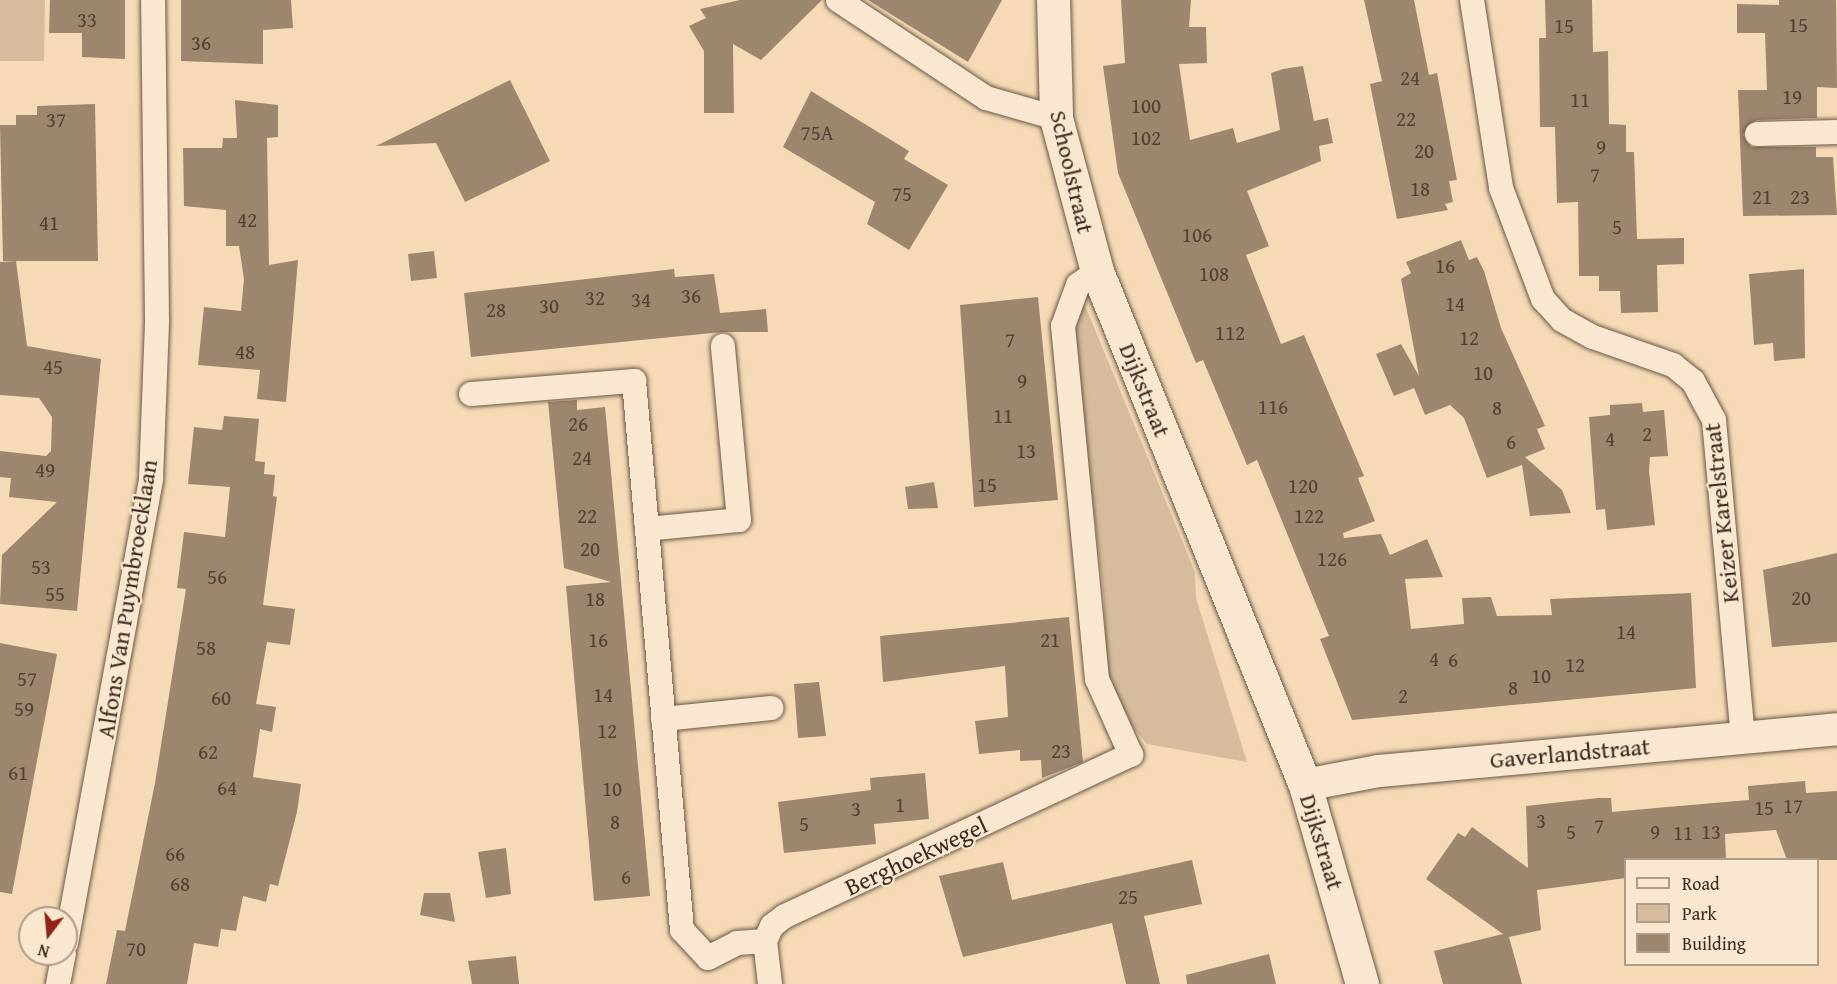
<!DOCTYPE html>
<html>
<head>
<meta charset="utf-8">
<style>
	body { margin:0 }
	#map { position:relative; width:1837px; height:984px; overflow:hidden; background:#f6dab5; font-family:"Gentium Book Plus",serif }
	div>[style] { position:absolute }
	[style*='--x'] { left:calc(var(--x)*1px); top:calc(var(--y)*1px); width:calc(var(--w)*1px); rotate:calc(var(--a)*1deg) }
	.green>* { inset:0; background:#d6bc9c }
	.building>* { inset:0; background:#9c866e }
	.roads { filter:drop-shadow(0 0 2px #695847) drop-shadow(0 0 2px #695847) }
	.minor>* { height:24px; margin:-12px; padding:0 12px; transform-origin:12px; border-radius:12px; background:#f9e7cf }
	.tertiary>* { height:32px; margin:-16px; padding:0 16px; transform-origin:16px; border-radius:16px; background:#f9e7cf }
	.secondary>* { height:33px; margin:-16.5px; padding:0 16.5px; transform-origin:16.5px; border-radius:16.5px; background:#f9e7cf }
	span { translate:-50% -50%; white-space:nowrap; text-align:center; line-height:1.15; -webkit-text-stroke:4.5px #f9e7cf; paint-order:stroke }
	.number-label { font-size:21px; color:#524235 }
	.number-label span { -webkit-text-stroke-width:0 }
	.street-label { font-size:24px; color:#3a2c22 }
	.legend { position:absolute; left:1624px; top:858px; width:195px; height:108px; box-sizing:border-box; background:#f9e7cf; border:2px solid #ad9c8a; margin:0; padding:8px 10px; list-style:none; font-size:18px; color:#3a2c22 }
	.legend li { display:flex; align-items:center; gap:12px; height:30px }
	.legend b { width:30px; border:2px solid #ad9c8a }
	.north { position:absolute; left:18px; top:906px; width:60px; height:60px; box-sizing:border-box; background:#f9e7cf; border:2px solid #ad9c8a; border-radius:50%; rotate:196deg; font-size:16px; font-weight:700; line-height:24px; text-align:center; color:#3a2c22 }
	.north::after { content:''; display:block; margin:auto; width:21px; height:27px; background:#8f2418; clip-path:polygon(50% 0,100% 100%,50% 72%,0 100%) }
</style>
</head>
<body>
<div id="map">
	<div class="green">
		<div style="clip-path:polygon(0 0,45px 0,44px 61px,0 61px)"></div>
		<div style="clip-path:polygon(1084px 303px,1195px 572px,1196px 598px,1247px 762px,1147px 744px,1127px 721px,1106px 680px,1104px 598px,1075px 349px,1074px 315px)"></div>
	</div>
	<div class="building">
		<div style="clip-path:polygon(50px 0,125px 0,125px 59px,82px 57px,82px 33px,49px 33px)"></div>
		<div style="clip-path:polygon(181px 0,291px 0,293px 28px,263px 30px,263px 64px,181px 61px)"></div>
		<div style="clip-path:polygon(740px 0,822px 0,761px 60px,733px 44px,734px 113px,704px 113px,704px 51px,689px 26px,706px 18px,700px 9px)"></div>
		<div style="clip-path:polygon(868px 0,1002px 0,968px 62px)"></div>
		<div style="clip-path:polygon(1121px 0,1191px 0,1189px 27px,1206px 27px,1207px 63px,1179px 64px,1190px 140px,1233px 128px,1237px 143px,1280px 130px,1271px 73px,1283px 69px,1303px 66px,1314px 121px,1328px 118px,1333px 143px,1319px 146px,1321px 161px,1247px 191px,1269px 246px,1246px 255px,1281px 344px,1304px 335px,1364px 476px,1358px 478px,1375px 521px,1343px 533px,1344px 538px,1381px 534px,1390px 555px,1427px 539px,1443px 577px,1405px 579px,1411px 629px,1464px 624px,1462px 598px,1491px 597px,1497px 616px,1552px 615px,1550px 599px,1691px 593px,1696px 688px,1352px 720px,1320px 639px,1329px 636px,1257px 460px,1247px 465px,1203px 360px,1196px 363px,1118px 173px,1103px 66px,1125px 63px)"></div>
		<div style="clip-path:polygon(1364px 0,1414px 0,1429px 75px,1437px 73px,1457px 180px,1449px 181px,1453px 202px,1445px 204px,1448px 210px,1397px 219px,1370px 84px,1382px 81px)"></div>
		<div style="clip-path:polygon(1545px 0,1592px 0,1593px 52px,1608px 51px,1609px 124px,1626px 125px,1626px 152px,1634px 152px,1637px 239px,1684px 238px,1684px 264px,1657px 265px,1658px 312px,1621px 313px,1620px 291px,1599px 291px,1599px 276px,1579px 276px,1578px 202px,1557px 203px,1555px 127px,1540px 127px,1539px 38px,1546px 38px)"></div>
		<div style="clip-path:polygon(1779px 0,1836px 0,1837px 88px,1817px 87px,1817px 118px,1756px 120px,1743px 135px,1751px 147px,1816px 147px,1816px 157px,1833px 157px,1837px 215px,1743px 216px,1738px 90px,1767px 90px,1765px 33px,1737px 33px,1737px 4px,1779px 5px)"></div>
		<div style="clip-path:polygon(510px 80px,550px 161px,465px 202px,436px 143px,376px 146px)"></div>
		<div style="clip-path:polygon(811px 91px,909px 151px,904px 159px,948px 185px,909px 250px,867px 224px,875px 202px,783px 147px)"></div>
		<div style="clip-path:polygon(235px 100px,278px 105px,278px 137px,267px 138px,269px 265px,298px 260px,286px 402px,257px 399px,260px 370px,198px 365px,204px 307px,241px 311px,244px 279px,239px 246px,226px 246px,226px 210px,184px 206px,183px 148px,222px 148px,223px 138px,237px 138px)"></div>
		<div style="clip-path:polygon(95px 104px,98px 261px,3px 261px,0 125px,16px 125px,16px 115px,37px 115px,37px 106px)"></div>
		<div style="clip-path:polygon(1461px 240px,1469px 260px,1477px 257px,1484px 271px,1501px 328px,1545px 426px,1537px 429px,1545px 449px,1525px 457px,1562px 490px,1571px 513px,1530px 516px,1522px 465px,1487px 478px,1464px 418px,1450px 405px,1425px 415px,1414px 388px,1394px 396px,1376px 354px,1401px 344px,1419px 376px,1401px 279px,1411px 273px,1406px 262px)"></div>
		<div style="clip-path:polygon(434px 251px,437px 278px,411px 281px,408px 254px)"></div>
		<div style="clip-path:polygon(16px 261px,27px 346px,101px 359px,77px 611px,0 604px,2px 555px,57px 502px,9px 497px,11px 478px,0 477px,0 451px,46px 456px,51px 451px,52px 417px,39px 398px,0 395px,0 262px)"></div>
		<div style="clip-path:polygon(674px 269px,675px 277px,714px 274px,720px 313px,766px 309px,768px 332px,722px 332px,471px 357px,464px 293px)"></div>
		<div style="clip-path:polygon(1804px 269px,1805px 358px,1774px 361px,1773px 343px,1754px 345px,1749px 274px)"></div>
		<div style="clip-path:polygon(1038px 297px,1058px 500px,974px 507px,960px 305px)"></div>
		<div style="clip-path:polygon(577px 400px,577px 410px,605px 407px,650px 896px,594px 901px,566px 586px,611px 582px,564px 568px,548px 402px)"></div>
		<div style="clip-path:polygon(1642px 403px,1643px 412px,1664px 410px,1668px 456px,1650px 457px,1649px 471px,1655px 525px,1607px 530px,1605px 509px,1596px 510px,1589px 417px,1610px 415px,1610px 405px)"></div>
		<div style="clip-path:polygon(224px 416px,259px 419px,255px 461px,265px 462px,264px 474px,275px 475px,273px 496px,277px 497px,263px 605px,295px 609px,290px 645px,267px 642px,256px 704px,276px 707px,272px 732px,260px 729px,253px 777px,301px 784px,297px 812px,278px 886px,270px 884px,266px 902px,243px 896px,236px 931px,221px 929px,218px 947px,194px 943px,187px 984px,106px 984px,117px 930px,125px 931px,155px 783px,186px 589px,177px 588px,184px 532px,225px 537px,230px 487px,188px 484px,194px 427px,222px 430px)"></div>
		<div style="clip-path:polygon(934px 482px,938px 508px,908px 509px,905px 487px)"></div>
		<div style="clip-path:polygon(1837px 553px,1837px 642px,1772px 647px,1763px 570px)"></div>
		<div style="clip-path:polygon(1069px 617px,1083px 762px,1042px 778px,1041px 760px,1020px 761px,1020px 750px,979px 754px,975px 721px,1008px 717px,1005px 666px,883px 682px,880px 636px)"></div>
		<div style="clip-path:polygon(0 643px,57px 654px,12px 894px,0 892px)"></div>
		<div style="clip-path:polygon(819px 682px,826px 736px,798px 738px,794px 684px)"></div>
		<div style="clip-path:polygon(925px 773px,929px 819px,874px 824px,876px 844px,784px 853px,778px 802px,871px 790px,870px 778px)"></div>
		<div style="clip-path:polygon(1805px 781px,1806px 793px,1837px 791px,1837px 860px,1787px 860px,1776px 830px,1725px 834px,1726px 860px,1626px 860px,1626px 878px,1537px 890px,1541px 930px,1509px 937px,1522px 984px,1443px 984px,1434px 951px,1503px 934px,1426px 879px,1458px 833px,1465px 837px,1472px 827px,1528px 868px,1526px 806px,1598px 798px,1611px 798px,1612px 812px,1667px 807px,1749px 800px,1748px 786px)"></div>
		<div style="clip-path:polygon(506px 848px,511px 894px,486px 898px,478px 852px)"></div>
		<div style="clip-path:polygon(1192px 860px,1202px 904px,1144px 916px,1160px 984px,1126px 984px,1112px 923px,963px 957px,939px 876px,1003px 862px,1012px 900px)"></div>
		<div style="clip-path:polygon(424px 893px,450px 893px,455px 922px,420px 915px)"></div>
		<div style="clip-path:polygon(1269px 954px,1276px 984px,1187px 984px,1186px 975px)"></div>
		<div style="clip-path:polygon(516px 956px,519px 984px,472px 984px,468px 961px)"></div>
	</div>
	<div class="roads">
		<div class="minor">
			<div style="--x:838;--y:0;--w:178;--a:33.5"></div>
			<div style="--x:986;--y:98;--w:73;--a:15.9"></div>
			<div style="--x:1472;--y:0;--w:190;--a:81.2"></div>
			<div style="--x:1501;--y:188;--w:119;--a:69.3"></div>
			<div style="--x:1543;--y:299;--w:28;--a:48"></div>
			<div style="--x:1562;--y:320;--w:35;--a:29"></div>
			<div style="--x:1593;--y:337;--w:85;--a:19.3"></div>
			<div style="--x:1673;--y:365;--w:26;--a:39"></div>
			<div style="--x:1693;--y:381;--w:44;--a:61.7"></div>
			<div style="--x:1714;--y:420;--w:317;--a:84.8"></div>
			<div style="--x:1757;--y:134;--w:80;--a:-1.4"></div>
			<div style="--x:471;--y:394;--w:164;--a:-4.6"></div>
			<div style="--x:634;--y:381;--w:551;--a:85"></div>
			<div style="--x:682;--y:930;--w:38;--a:47"></div>
			<div style="--x:708;--y:958;--w:33;--a:-27"></div>
			<div style="--x:737;--y:943;--w:28;--a:-4"></div>
			<div style="--x:647;--y:529;--w:92;--a:-5.6"></div>
			<div style="--x:739;--y:520;--w:175;--a:-95.3"></div>
			<div style="--x:663;--y:719;--w:109;--a:-5.8"></div>
			<div style="--x:66;--y:943;--w:472;--a:-79.6"></div>
			<div style="--x:151;--y:479;--w:159;--a:-87.8"></div>
			<div style="--x:157;--y:320;--w:320;--a:-90.7"></div>
			<div style="--x:58;--y:984;--w:31;--a:-79"></div>
			<div style="--x:770;--y:984;--w:43;--a:-96.6"></div>
			<div style="--x:765;--y:941;--w:17;--a:-65"></div>
			<div style="--x:772;--y:926;--w:16;--a:-38"></div>
			<div style="--x:785;--y:916;--w:382;--a:-25"></div>
			<div style="--x:1131;--y:755;--w:83;--a:-114.1"></div>
			<div style="--x:1097;--y:679;--w:355;--a:-95.5"></div>
			<div style="--x:1063;--y:326;--w:44;--a:-69.9"></div>
			<div style="--x:1078;--y:285;--w:24;--a:-36"></div>
		</div>
		<div class="tertiary">
			<div style="--x:1305;--y:785;--w:75;--a:-10.7"></div>
			<div style="--x:1379;--y:771;--w:460;--a:-5.2"></div>
		</div>
		<div class="secondary">
			<div style="--x:1053;--y:0;--w:118;--a:88.5"></div>
			<div style="--x:1056;--y:118;--w:158;--a:75"></div>
			<div style="--x:1097;--y:271;--w:554;--a:67.97"></div>
			<div style="--x:1305;--y:785;--w:207;--a:74"></div>
		</div>
	</div>
	<div class="number-label">
		<span style="left:87px;top:20px">33</span>
		<span style="left:1798px;top:25px">15</span>
		<span style="left:1564px;top:26px">15</span>
		<span style="left:201px;top:43px">36</span>
		<span style="left:1410px;top:78px">24</span>
		<span style="left:1792px;top:97px">19</span>
		<span style="left:1580px;top:100px">11</span>
		<span style="left:1146px;top:106px">100</span>
		<span style="left:1406px;top:119px">22</span>
		<span style="left:56px;top:120px">37</span>
		<span style="left:817px;top:133px">75A</span>
		<span style="left:1146px;top:138px">102</span>
		<span style="left:1601px;top:147px">9</span>
		<span style="left:1424px;top:151px">20</span>
		<span style="left:1595px;top:175px">7</span>
		<span style="left:1420px;top:189px">18</span>
		<span style="left:902px;top:194px">75</span>
		<span style="left:1762px;top:197px">21</span>
		<span style="left:1800px;top:197px">23</span>
		<span style="left:247px;top:220px">42</span>
		<span style="left:49px;top:223px">41</span>
		<span style="left:1617px;top:227px">5</span>
		<span style="left:1197px;top:235px">106</span>
		<span style="left:1445px;top:266px">16</span>
		<span style="left:1214px;top:274px">108</span>
		<span style="left:691px;top:296px">36</span>
		<span style="left:595px;top:298px">32</span>
		<span style="left:641px;top:300px">34</span>
		<span style="left:1455px;top:304px">14</span>
		<span style="left:549px;top:306px">30</span>
		<span style="left:496px;top:310px">28</span>
		<span style="left:1230px;top:333px">112</span>
		<span style="left:1469px;top:338px">12</span>
		<span style="left:1010px;top:340px">7</span>
		<span style="left:245px;top:352px">48</span>
		<span style="left:53px;top:367px">45</span>
		<span style="left:1483px;top:373px">10</span>
		<span style="left:1022px;top:381px">9</span>
		<span style="left:1273px;top:407px">116</span>
		<span style="left:1497px;top:408px">8</span>
		<span style="left:1003px;top:416px">11</span>
		<span style="left:578px;top:424px">26</span>
		<span style="left:1647px;top:434px">2</span>
		<span style="left:1610px;top:439px">4</span>
		<span style="left:1511px;top:442px">6</span>
		<span style="left:1026px;top:451px">13</span>
		<span style="left:582px;top:458px">24</span>
		<span style="left:45px;top:470px">49</span>
		<span style="left:987px;top:485px">15</span>
		<span style="left:1303px;top:486px">120</span>
		<span style="left:587px;top:516px">22</span>
		<span style="left:1309px;top:516px">122</span>
		<span style="left:590px;top:549px">20</span>
		<span style="left:1332px;top:559px">126</span>
		<span style="left:41px;top:567px">53</span>
		<span style="left:217px;top:577px">56</span>
		<span style="left:55px;top:594px">55</span>
		<span style="left:1801px;top:598px">20</span>
		<span style="left:595px;top:599px">18</span>
		<span style="left:1626px;top:632px">14</span>
		<span style="left:598px;top:640px">16</span>
		<span style="left:1050px;top:640px">21</span>
		<span style="left:206px;top:648px">58</span>
		<span style="left:1434px;top:659px">4</span>
		<span style="left:1453px;top:660px">6</span>
		<span style="left:1575px;top:665px">12</span>
		<span style="left:1541px;top:676px">10</span>
		<span style="left:27px;top:679px">57</span>
		<span style="left:1513px;top:688px">8</span>
		<span style="left:603px;top:695px">14</span>
		<span style="left:1403px;top:696px">2</span>
		<span style="left:221px;top:698px">60</span>
		<span style="left:24px;top:709px">59</span>
		<span style="left:607px;top:731px">12</span>
		<span style="left:1061px;top:751px">23</span>
		<span style="left:208px;top:752px">62</span>
		<span style="left:18px;top:773px">61</span>
		<span style="left:227px;top:788px">64</span>
		<span style="left:612px;top:789px">10</span>
		<span style="left:900px;top:805px">1</span>
		<span style="left:1793px;top:806px">17</span>
		<span style="left:1764px;top:808px">15</span>
		<span style="left:856px;top:809px">3</span>
		<span style="left:1541px;top:821px">3</span>
		<span style="left:615px;top:822px">8</span>
		<span style="left:804px;top:824px">5</span>
		<span style="left:1599px;top:826px">7</span>
		<span style="left:1571px;top:832px">5</span>
		<span style="left:1655px;top:832px">9</span>
		<span style="left:1711px;top:832px">13</span>
		<span style="left:1683px;top:833px">11</span>
		<span style="left:175px;top:854px">66</span>
		<span style="left:626px;top:877px">6</span>
		<span style="left:180px;top:884px">68</span>
		<span style="left:1128px;top:897px">25</span>
		<span style="left:136px;top:949px">70</span>
	</div>
	<div class="street-label">
		<span style="left:1072px;top:172px;rotate:77deg">Schoolstraat</span>
		<span style="left:1145px;top:390px;rotate:68deg">Dijkstraat</span>
		<span style="left:1721px;top:513px;rotate:-96deg">Keizer Karelstraat</span>
		<span style="left:127px;top:599px;rotate:-81deg">Alfons Van Puymbroecklaan</span>
		<span style="left:1570px;top:753px;rotate:-5deg">Gaverlandstraat</span>
		<span style="left:1322px;top:842px;rotate:73deg">Dijkstraat</span>
		<span style="left:916px;top:856px;rotate:-25deg">Berghoekwegel</span>
	</div>
	<ul class="legend">
	<li><b style="height:8px;background:#f9e7cf"></b>Road</li>
	<li><b style="height:16px;background:#d6bc9c"></b>Park</li>
	<li><b style="height:16px;background:#9c866e"></b>Building</li>
	</ul>
	<div class="north">N</div>
</div>
</body>
</html>
